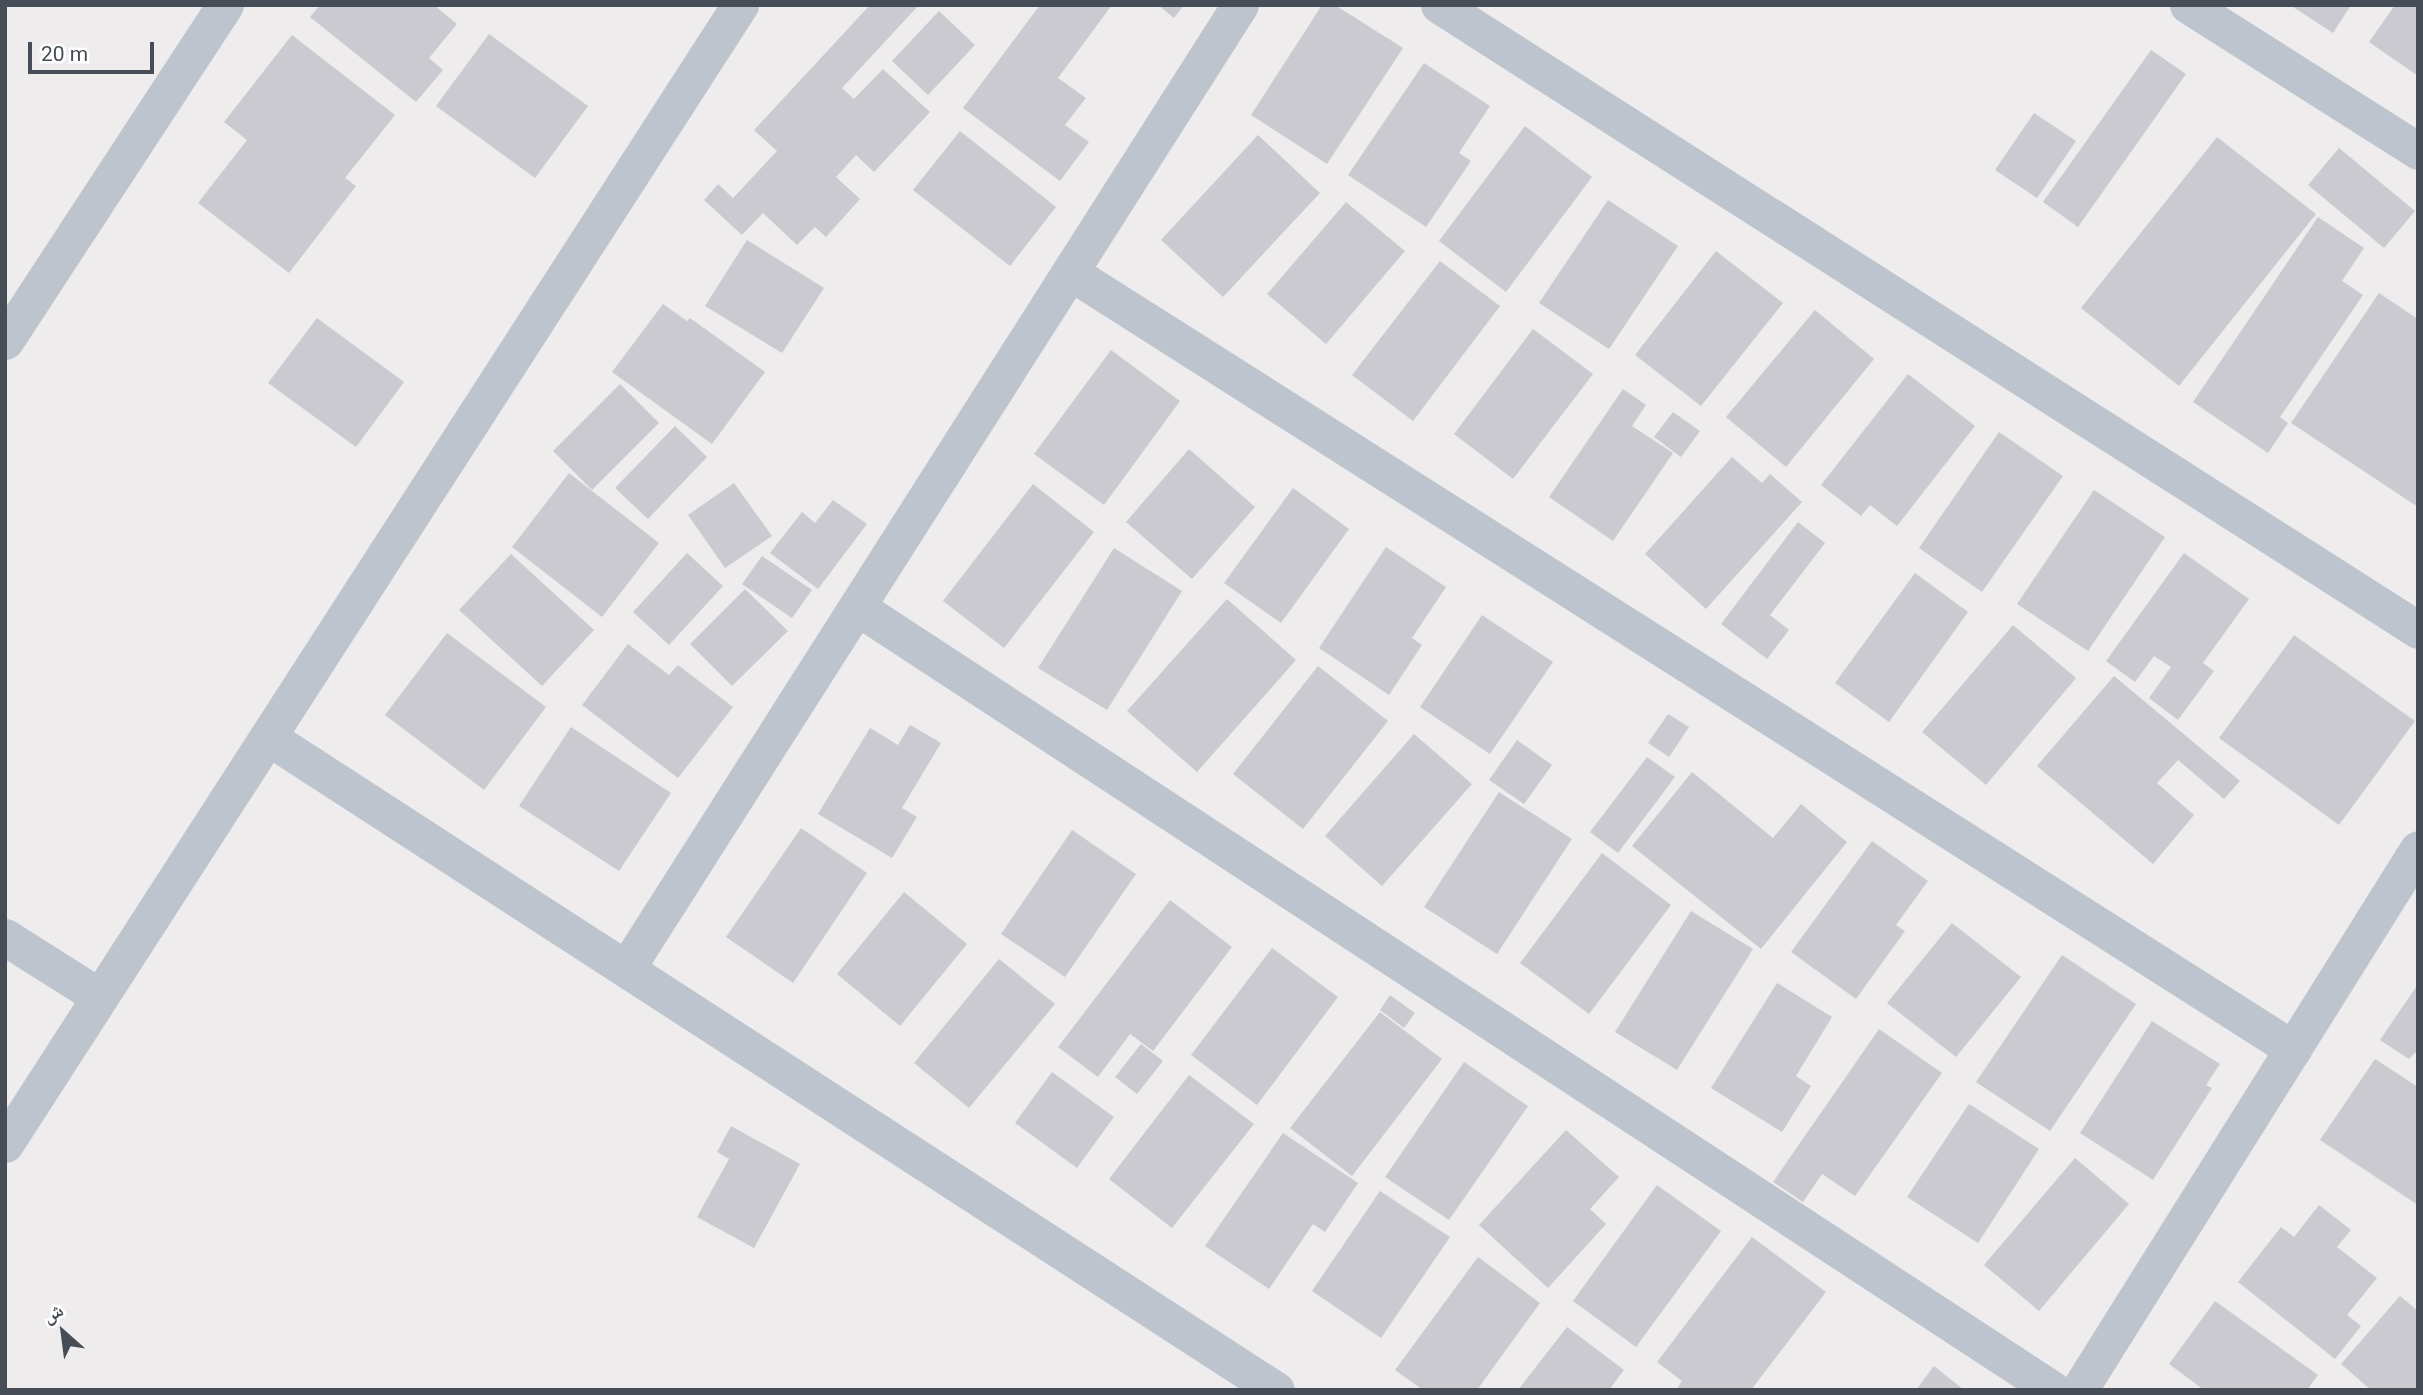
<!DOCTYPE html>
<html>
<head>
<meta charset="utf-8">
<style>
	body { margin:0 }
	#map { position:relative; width:2423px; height:1395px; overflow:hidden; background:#eeecec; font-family:Roboto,"Noto Naskh Arabic",sans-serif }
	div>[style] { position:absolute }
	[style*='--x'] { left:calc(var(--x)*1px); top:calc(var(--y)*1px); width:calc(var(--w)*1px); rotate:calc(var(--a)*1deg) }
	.building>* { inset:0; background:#cacad0 }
	.minor>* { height:37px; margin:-18.5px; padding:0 18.5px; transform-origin:18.5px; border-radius:18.5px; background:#bec4cd }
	span { translate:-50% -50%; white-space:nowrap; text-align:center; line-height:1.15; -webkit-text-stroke:7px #fff; paint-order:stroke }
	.frame { position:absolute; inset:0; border:7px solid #464d57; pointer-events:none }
	.north { position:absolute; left:28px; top:1297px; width:70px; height:70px; -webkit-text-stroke:5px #fff; paint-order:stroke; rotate:332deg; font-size:19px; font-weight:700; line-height:28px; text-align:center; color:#464d57 }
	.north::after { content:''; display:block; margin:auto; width:24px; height:32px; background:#464d57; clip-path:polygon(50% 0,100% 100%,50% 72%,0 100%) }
	.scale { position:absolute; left:28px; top:42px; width:126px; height:32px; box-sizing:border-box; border:4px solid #464d57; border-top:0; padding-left:9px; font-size:21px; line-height:24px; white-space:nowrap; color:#464d57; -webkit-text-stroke:5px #fff; paint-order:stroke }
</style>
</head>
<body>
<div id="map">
	<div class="building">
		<div style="clip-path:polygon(320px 5px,434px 5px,457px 24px,429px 58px,443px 70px,416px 102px,310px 17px)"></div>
		<div style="clip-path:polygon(870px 5px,919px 5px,842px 88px,854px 99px,883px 69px,930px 112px,874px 172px,856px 155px,836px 177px,860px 199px,826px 237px,815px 227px,797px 245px,763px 213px,742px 235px,704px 200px,718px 184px,733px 198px,777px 151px,754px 130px)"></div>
		<div style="clip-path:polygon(1040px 5px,1112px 5px,1058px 78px,1086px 98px,1065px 125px,1089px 142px,1060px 181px,963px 108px)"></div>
		<div style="clip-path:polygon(1158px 5px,1184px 5px,1174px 18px)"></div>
		<div style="clip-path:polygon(1322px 5px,1335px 5px,1403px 48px,1327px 164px,1251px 115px)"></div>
		<div style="clip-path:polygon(2290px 5px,2351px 5px,2333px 33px)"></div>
		<div style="clip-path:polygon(2395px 5px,2418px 5px,2418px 76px,2369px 42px)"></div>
		<div style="clip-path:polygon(939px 11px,975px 45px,928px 95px,892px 61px)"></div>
		<div style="clip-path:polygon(489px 34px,588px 106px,535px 178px,436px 106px)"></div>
		<div style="clip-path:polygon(292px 35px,395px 115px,345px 178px,356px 186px,289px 273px,198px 203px,247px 140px,224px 122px)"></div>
		<div style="clip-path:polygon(2151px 50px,2186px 74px,2078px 227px,2043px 202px)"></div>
		<div style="clip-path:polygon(1424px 63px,1490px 106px,1459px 153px,1471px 161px,1426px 227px,1348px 175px)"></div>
		<div style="clip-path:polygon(2034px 113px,2076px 141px,2037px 198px,1995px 170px)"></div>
		<div style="clip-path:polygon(1525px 126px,1592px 177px,1506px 292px,1439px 241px)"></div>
		<div style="clip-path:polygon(960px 131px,1056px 207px,1010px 266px,913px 190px)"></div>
		<div style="clip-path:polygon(1258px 135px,1320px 193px,1223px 297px,1161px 240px)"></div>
		<div style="clip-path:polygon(2217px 137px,2316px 214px,2179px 386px,2081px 308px)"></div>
		<div style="clip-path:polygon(2339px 148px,2415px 211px,2384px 248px,2308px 185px)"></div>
		<div style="clip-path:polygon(1608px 200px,1678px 246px,1609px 349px,1539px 303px)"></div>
		<div style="clip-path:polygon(1346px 202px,1405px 251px,1326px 344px,1267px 294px)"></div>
		<div style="clip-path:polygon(2318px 217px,2364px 248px,2342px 281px,2363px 295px,2280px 417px,2288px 423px,2268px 453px,2193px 402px)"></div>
		<div style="clip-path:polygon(747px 240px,824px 288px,782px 353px,705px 306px)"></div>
		<div style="clip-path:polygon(1716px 251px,1783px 303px,1701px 406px,1635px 355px)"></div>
		<div style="clip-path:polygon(1440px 261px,1500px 306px,1413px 421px,1352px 375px)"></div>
		<div style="clip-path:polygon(2379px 293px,2418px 319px,2418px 507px,2291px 423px)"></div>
		<div style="clip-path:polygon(663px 304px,687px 321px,690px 318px,765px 372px,712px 444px,612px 372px)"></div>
		<div style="clip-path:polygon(1815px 310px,1874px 359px,1786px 467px,1726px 417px)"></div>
		<div style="clip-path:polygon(317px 318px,404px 382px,356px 447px,268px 383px)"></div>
		<div style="clip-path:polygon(1533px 329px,1593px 374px,1513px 479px,1454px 434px)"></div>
		<div style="clip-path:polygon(1111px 350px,1180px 401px,1104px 505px,1034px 454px)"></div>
		<div style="clip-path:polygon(1908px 374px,1975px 426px,1897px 526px,1870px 505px,1861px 516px,1821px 485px)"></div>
		<div style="clip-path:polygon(620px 384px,659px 423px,592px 490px,553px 451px)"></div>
		<div style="clip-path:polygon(1623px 389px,1646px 405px,1632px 426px,1673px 453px,1613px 541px,1549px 497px)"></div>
		<div style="clip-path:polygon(1673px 412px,1700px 431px,1681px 457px,1654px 437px)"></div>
		<div style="clip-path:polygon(675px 426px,707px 457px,648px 519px,615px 488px)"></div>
		<div style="clip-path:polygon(1999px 432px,2063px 476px,1982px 592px,1919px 548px)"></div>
		<div style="clip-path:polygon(1189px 449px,1255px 507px,1192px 579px,1126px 522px)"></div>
		<div style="clip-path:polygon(1732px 457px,1762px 483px,1770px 474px,1802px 502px,1706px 609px,1645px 554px)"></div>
		<div style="clip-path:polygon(569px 473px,659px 543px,602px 617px,512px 547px)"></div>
		<div style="clip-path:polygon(734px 483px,772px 536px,725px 568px,688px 515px)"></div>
		<div style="clip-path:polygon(1033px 484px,1094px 532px,1004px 648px,943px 601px)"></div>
		<div style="clip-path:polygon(1293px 488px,1349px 529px,1281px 623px,1224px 583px)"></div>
		<div style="clip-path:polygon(2094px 490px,2165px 537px,2088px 651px,2017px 604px)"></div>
		<div style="clip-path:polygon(833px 500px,867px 524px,818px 589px,770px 553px,802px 512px,815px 523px)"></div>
		<div style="clip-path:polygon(1798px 522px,1825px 543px,1770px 615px,1789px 630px,1767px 659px,1721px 624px)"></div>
		<div style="clip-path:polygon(1386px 547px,1446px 587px,1412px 638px,1422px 645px,1389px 695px,1319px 648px)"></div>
		<div style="clip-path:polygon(1114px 548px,1182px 591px,1107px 710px,1038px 668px)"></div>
		<div style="clip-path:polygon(687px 553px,723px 586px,669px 645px,633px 612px)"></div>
		<div style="clip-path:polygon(2184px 553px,2249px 599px,2203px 663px,2214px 671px,2178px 720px,2149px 698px,2171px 667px,2154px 656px,2135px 682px,2106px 661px)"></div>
		<div style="clip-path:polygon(511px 554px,594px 630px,542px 686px,459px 610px)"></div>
		<div style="clip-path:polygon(762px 556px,812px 590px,792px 618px,742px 584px)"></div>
		<div style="clip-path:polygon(1915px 573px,1968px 612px,1889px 722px,1835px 683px)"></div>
		<div style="clip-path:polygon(745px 589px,788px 631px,732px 686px,690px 644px)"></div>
		<div style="clip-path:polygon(1227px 599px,1296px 660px,1197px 772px,1127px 711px)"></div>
		<div style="clip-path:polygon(1482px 615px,1553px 662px,1490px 754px,1420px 707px)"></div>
		<div style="clip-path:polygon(2013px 625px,2076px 678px,1986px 785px,1922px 732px)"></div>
		<div style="clip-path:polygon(447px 633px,546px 707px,484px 790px,385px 715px)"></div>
		<div style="clip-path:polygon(2294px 635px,2415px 721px,2339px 825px,2219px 738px)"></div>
		<div style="clip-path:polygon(628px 644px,669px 675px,678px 665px,733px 707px,678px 778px,582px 705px)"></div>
		<div style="clip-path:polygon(1318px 666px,1388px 721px,1303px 829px,1233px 774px)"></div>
		<div style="clip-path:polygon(2114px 676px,2240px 781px,2224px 799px,2178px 760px,2157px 783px,2194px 815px,2153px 864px,2037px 766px)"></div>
		<div style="clip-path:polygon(1668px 714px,1689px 727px,1669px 757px,1648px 743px)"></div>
		<div style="clip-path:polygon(910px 725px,941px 743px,902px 808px,917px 817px,892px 858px,818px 814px,870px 728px,898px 745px)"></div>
		<div style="clip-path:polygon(571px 727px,671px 793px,619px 871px,519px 806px)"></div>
		<div style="clip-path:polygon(1414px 734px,1472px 784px,1382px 886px,1325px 836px)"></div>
		<div style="clip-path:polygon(1517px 740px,1552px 765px,1524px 804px,1489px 780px)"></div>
		<div style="clip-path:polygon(1647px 757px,1675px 777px,1618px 853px,1590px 832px)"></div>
		<div style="clip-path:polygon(1692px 772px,1773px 838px,1801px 804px,1847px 842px,1761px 949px,1632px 846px)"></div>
		<div style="clip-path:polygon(1499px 792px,1572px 839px,1497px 954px,1424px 907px)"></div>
		<div style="clip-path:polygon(801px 828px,867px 873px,793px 983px,726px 937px)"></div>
		<div style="clip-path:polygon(1072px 830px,1136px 874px,1065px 977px,1001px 934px)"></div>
		<div style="clip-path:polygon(1872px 841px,1928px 881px,1896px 925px,1905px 931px,1856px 999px,1791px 952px)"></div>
		<div style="clip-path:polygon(1602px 853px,1671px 905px,1589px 1014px,1520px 963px)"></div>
		<div style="clip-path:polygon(904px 892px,967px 944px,900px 1026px,837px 974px)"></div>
		<div style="clip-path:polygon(1170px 900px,1232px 947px,1153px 1051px,1130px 1034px,1098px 1077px,1058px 1047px)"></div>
		<div style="clip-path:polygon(1691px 911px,1753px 949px,1677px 1070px,1615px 1032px)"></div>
		<div style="clip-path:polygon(1952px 923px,2021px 977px,1956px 1057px,1887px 1003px)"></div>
		<div style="clip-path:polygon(1272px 948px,1338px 997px,1257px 1105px,1191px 1055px)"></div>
		<div style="clip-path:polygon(2062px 955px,2136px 1004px,2050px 1131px,1976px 1082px)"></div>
		<div style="clip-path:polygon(999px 959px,1055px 1004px,969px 1108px,914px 1063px)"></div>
		<div style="clip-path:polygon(1777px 983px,1832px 1017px,1796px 1076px,1811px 1086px,1782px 1132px,1711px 1088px)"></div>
		<div style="clip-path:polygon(2418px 984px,2418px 1050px,2409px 1059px,2380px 1040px)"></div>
		<div style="clip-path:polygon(1390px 995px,1415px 1013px,1404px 1028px,1380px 1010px)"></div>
		<div style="clip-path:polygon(1380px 1012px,1442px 1059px,1352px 1176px,1290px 1128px)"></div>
		<div style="clip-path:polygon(2152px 1021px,2220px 1064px,2206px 1085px,2212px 1088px,2153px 1180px,2080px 1133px)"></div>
		<div style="clip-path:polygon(1879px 1029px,1942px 1073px,1855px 1196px,1822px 1174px,1803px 1202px,1773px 1182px)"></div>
		<div style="clip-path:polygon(1141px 1044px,1163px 1061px,1137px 1094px,1115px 1077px)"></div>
		<div style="clip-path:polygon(2375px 1059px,2418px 1087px,2418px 1205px,2320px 1140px)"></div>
		<div style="clip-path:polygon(1464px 1062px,1528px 1106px,1449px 1220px,1385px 1177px)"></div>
		<div style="clip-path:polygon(1052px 1072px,1114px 1117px,1077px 1168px,1015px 1123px)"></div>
		<div style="clip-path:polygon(1189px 1075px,1254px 1124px,1172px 1228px,1109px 1179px)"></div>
		<div style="clip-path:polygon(1969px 1104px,2039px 1149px,1978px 1243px,1907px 1197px)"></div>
		<div style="clip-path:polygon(731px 1126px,800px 1164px,754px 1248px,697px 1217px,729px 1159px,717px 1152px)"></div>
		<div style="clip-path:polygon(1566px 1130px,1619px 1177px,1590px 1209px,1606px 1224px,1548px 1288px,1479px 1225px)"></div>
		<div style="clip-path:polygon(1283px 1133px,1358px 1183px,1325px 1232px,1313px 1224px,1269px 1289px,1205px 1246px)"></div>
		<div style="clip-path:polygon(2075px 1158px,2129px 1204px,2039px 1311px,1984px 1265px)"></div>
		<div style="clip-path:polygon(1657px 1185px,1721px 1231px,1636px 1347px,1573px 1301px)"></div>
		<div style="clip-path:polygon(1380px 1191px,1450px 1237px,1381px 1338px,1312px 1291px)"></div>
		<div style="clip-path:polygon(2319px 1205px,2351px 1230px,2337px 1247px,2377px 1278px,2347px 1315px,2361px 1326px,2335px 1359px,2238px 1282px,2281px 1227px,2294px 1237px)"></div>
		<div style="clip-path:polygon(1752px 1237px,1826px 1292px,1751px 1390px,1676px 1390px,1682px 1381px,1657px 1362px)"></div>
		<div style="clip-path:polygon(1478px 1257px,1540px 1303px,1477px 1390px,1423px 1390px,1395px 1370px)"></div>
		<div style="clip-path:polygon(2400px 1296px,2418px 1311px,2418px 1390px,2371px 1390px,2341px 1364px)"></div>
		<div style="clip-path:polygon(2215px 1301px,2318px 1375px,2307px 1390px,2204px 1390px,2169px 1364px)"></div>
		<div style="clip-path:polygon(1567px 1327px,1624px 1370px,1609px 1390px,1518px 1390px)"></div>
		<div style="clip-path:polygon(1934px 1366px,1964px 1390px,1916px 1390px)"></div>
	</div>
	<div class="minor">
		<div style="--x:1439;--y:5;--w:1161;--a:32.55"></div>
		<div style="--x:2188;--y:5;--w:272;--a:32.4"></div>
		<div style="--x:1070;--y:272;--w:1449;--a:32.43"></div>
		<div style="--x:5;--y:341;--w:402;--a:-56.8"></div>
		<div style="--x:857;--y:607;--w:1430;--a:33.21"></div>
		<div style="--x:268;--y:737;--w:1201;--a:32.94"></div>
		<div style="--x:5;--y:937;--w:112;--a:32.3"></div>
		<div style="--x:626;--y:969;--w:1143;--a:-57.51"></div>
		<div style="--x:5;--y:1144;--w:1356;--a:-57.17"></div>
		<div style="--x:2079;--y:1390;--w:638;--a:-57.93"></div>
	</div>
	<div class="frame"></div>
	<div class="north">ش</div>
	<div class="scale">20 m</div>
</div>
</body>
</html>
